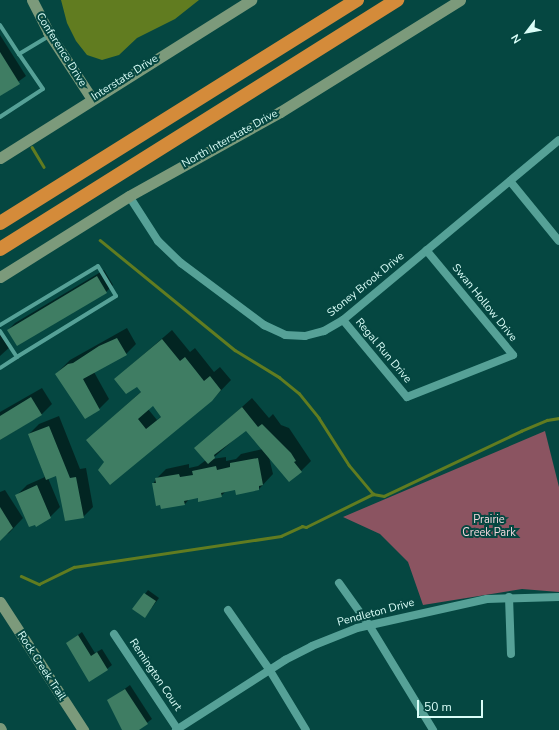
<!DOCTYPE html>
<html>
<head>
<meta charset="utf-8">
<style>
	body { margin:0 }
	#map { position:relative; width:559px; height:730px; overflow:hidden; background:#054741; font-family:"Nunito Sans",sans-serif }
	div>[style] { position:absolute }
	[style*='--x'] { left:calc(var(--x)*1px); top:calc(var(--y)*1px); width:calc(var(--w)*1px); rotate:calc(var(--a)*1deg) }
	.green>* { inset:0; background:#8b5461 }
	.water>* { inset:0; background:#617c20 }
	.shadow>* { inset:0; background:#0007 }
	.stream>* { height:2.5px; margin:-1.25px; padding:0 1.25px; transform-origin:1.25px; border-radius:1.25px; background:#617c20 }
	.building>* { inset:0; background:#3f7d63 }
	.lane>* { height:4px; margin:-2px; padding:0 2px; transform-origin:2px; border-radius:2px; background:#56a197 }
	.street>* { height:8px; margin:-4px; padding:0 4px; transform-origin:4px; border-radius:4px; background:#56a197 }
	.secondary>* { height:11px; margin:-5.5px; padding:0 5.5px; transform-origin:5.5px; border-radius:5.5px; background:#7c9a7b }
	.highway>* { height:14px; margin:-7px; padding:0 7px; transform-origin:7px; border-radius:7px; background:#d48b3a }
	span { translate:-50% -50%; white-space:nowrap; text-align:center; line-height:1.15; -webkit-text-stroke:4px #054741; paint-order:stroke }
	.street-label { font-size:11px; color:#d9fdf7 }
	.park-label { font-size:11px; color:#f3d8dd }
	.north { position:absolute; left:507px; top:12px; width:40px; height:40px; -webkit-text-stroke:3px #054741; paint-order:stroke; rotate:238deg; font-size:11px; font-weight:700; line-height:16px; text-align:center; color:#d9fdf7 }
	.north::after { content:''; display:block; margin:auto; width:14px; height:18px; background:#d9fdf7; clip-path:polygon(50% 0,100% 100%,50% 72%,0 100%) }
	.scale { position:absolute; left:417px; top:700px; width:66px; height:18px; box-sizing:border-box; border:2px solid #d9fdf7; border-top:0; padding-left:5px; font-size:12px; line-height:14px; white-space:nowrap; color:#d9fdf7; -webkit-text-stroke:3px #054741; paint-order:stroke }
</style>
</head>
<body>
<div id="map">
	<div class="green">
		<div style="clip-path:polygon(545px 431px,559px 487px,559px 592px,522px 589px,423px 605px,408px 562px,380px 534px,343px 517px)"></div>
	</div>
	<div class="water">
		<div style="clip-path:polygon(61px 0,199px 0,175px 19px,137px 38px,119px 55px,102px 60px,87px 55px,76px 41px,67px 23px)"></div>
	</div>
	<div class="shadow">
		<div style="clip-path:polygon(0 35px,26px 76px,0 95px)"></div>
		<div style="clip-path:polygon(104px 270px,113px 285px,106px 292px,8px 330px,15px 323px)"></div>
		<div style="clip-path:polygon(127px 328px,136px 344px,126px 354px,94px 372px,109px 399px,99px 409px,56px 374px,70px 360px)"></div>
		<div style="clip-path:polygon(evenodd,172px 330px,190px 352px,195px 348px,214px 372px,220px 367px,231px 380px,211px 401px,106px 462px,97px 431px,142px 391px,138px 385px,115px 379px,172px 330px,153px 405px,162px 416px,157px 420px,148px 409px,153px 405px)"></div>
		<div style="clip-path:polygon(0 334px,11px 346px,0 356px)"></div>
		<div style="clip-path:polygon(42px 388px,52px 404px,42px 414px,0 440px,0 412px)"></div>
		<div style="clip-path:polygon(evenodd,252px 398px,269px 418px,273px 414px,281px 425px,289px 428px,311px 461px,301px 471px,269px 457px,273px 474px,259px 489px,236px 489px,226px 491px,221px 496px,190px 498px,185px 504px,161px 504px,153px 484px,156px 479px,166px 469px,189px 464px,189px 468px,198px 466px,206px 460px,196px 448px,252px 398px,246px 429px,263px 449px,241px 454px,236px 459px,226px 461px,226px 457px,212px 459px,246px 429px)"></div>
		<div style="clip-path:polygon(59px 416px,80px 469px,86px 468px,93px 507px,83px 517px,57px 475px,48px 478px,60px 507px,50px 517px,17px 495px,27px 485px,45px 477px,29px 434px,39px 424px)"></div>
		<div style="clip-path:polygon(5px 490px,23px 518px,9px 533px,0 537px,0 492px)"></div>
		<div style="clip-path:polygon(148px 590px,159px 598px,145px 617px,134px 609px)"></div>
		<div style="clip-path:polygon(82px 632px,95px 653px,102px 649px,112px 665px,107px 669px,67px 643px)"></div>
		<div style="clip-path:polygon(130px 685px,152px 719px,137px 730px,124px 730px,108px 701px)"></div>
	</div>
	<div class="stream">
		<div style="--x:32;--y:147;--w:23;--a:59"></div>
		<div style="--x:100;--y:240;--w:174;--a:39.2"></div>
		<div style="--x:235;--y:350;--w:52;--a:31.5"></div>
		<div style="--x:279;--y:377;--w:26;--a:39"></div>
		<div style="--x:299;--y:393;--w:32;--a:51"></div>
		<div style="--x:319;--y:418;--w:56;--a:57.4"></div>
		<div style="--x:349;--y:465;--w:38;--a:50"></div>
		<div style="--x:373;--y:494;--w:11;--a:10"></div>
		<div style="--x:384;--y:496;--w:152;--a:-25.4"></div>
		<div style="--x:521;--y:431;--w:28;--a:-23"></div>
		<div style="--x:547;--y:420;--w:12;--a:-9"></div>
		<div style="--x:21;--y:576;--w:20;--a:24"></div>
		<div style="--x:39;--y:584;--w:39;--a:-26"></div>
		<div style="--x:74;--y:567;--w:209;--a:-8.5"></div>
		<div style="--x:281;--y:536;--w:23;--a:-25"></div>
		<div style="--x:302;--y:526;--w:4;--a:14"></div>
		<div style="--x:306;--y:527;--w:75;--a:-26.2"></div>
	</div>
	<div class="building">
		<div style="clip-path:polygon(0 52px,20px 84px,0 96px)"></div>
		<div style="clip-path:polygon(97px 276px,107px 293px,17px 346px,7px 330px)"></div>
		<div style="clip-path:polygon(117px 338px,127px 355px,83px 379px,100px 410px,85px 419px,55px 374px,68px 364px,73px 363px,99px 346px)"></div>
		<div style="clip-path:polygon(evenodd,162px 339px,180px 361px,185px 357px,204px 381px,210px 376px,221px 390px,212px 401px,110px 485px,98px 470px,104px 462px,86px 440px,141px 392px,137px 387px,126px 394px,114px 379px,162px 339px,153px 406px,161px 417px,146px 429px,138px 419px,153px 406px)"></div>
		<div style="clip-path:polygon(31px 397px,42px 415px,0 440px,0 416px)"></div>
		<div style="clip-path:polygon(242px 407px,258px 427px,262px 424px,291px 453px,296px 461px,294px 462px,302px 472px,289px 482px,246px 431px,214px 455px,215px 458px,208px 464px,194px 448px)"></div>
		<div style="clip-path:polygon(49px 426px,70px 478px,76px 477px,84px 518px,65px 521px,56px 476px,46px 480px,33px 447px,28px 434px)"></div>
		<div style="clip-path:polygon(258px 458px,263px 485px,259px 486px,259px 490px,236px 495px,235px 490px,221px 493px,222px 497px,198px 502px,198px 498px,184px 501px,185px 505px,161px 509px,160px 505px,156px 506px,152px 483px,156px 483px,155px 478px,179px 474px,180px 477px,193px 475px,192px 471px,216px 466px,217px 470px,230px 467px,230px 463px)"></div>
		<div style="clip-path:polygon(37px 485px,51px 518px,36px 527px,35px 525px,29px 527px,15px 495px)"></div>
		<div style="clip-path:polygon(0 507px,13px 528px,0 541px)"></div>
		<div style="clip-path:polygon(144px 593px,156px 601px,145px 618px,132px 609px)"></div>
		<div style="clip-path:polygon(78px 635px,91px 656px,97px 652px,108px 670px,89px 682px,66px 643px)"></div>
		<div style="clip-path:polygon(125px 689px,148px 724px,139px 730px,122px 730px,107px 700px)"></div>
	</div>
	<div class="lane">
		<div style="--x:0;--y:25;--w:35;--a:57"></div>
		<div style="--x:0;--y:117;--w:51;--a:-33.1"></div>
		<div style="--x:43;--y:89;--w:42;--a:-124.4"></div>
		<div style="--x:19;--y:54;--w:35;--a:-31"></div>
		<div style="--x:0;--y:325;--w:114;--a:-31"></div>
		<div style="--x:98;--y:266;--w:35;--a:59"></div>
		<div style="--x:116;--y:296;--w:116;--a:148.4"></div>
		<div style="--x:0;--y:331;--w:31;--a:57"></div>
		<div style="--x:17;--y:357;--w:20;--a:147"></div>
	</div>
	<div class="street">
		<div style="--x:510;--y:181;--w:77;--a:50.8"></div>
		<div style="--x:129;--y:196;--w:54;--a:57.2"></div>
		<div style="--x:158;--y:241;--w:32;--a:44"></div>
		<div style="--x:181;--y:263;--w:104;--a:36.8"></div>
		<div style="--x:264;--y:325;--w:23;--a:25"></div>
		<div style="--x:285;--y:335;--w:20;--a:3"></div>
		<div style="--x:305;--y:336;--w:20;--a:-15"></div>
		<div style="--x:324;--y:331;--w:22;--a:-30"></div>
		<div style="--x:343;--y:320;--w:281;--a:-39.8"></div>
		<div style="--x:343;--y:320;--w:100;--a:50.3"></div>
		<div style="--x:407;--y:397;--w:114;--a:-21.6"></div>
		<div style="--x:513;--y:355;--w:136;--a:-129.6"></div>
		<div style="--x:339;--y:583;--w:52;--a:54.5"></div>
		<div style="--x:369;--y:625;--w:123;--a:58.6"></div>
		<div style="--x:509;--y:597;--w:57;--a:88"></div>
		<div style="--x:228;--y:610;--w:72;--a:55.2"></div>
		<div style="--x:269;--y:669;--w:71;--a:58.8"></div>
		<div style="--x:114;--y:634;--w:115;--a:56.3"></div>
		<div style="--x:176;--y:730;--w:130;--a:-32.7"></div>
		<div style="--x:285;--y:660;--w:30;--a:-27"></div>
		<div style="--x:312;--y:646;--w:48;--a:-21.8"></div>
		<div style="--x:357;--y:628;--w:133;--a:-12.6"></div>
		<div style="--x:487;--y:599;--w:72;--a:-1.6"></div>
	</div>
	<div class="secondary">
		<div style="--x:32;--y:0;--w:36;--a:63"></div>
		<div style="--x:48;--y:32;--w:80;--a:56.7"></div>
		<div style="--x:0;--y:158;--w:297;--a:-32.2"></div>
		<div style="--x:0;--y:277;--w:152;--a:-32.1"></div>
		<div style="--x:129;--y:196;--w:173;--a:-29.1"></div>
		<div style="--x:280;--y:112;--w:212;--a:-31.9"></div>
		<div style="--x:0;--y:602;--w:153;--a:57"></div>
		<div style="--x:0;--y:728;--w:2;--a:63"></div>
	</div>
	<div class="highway">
		<div style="--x:0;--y:223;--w:421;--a:-32"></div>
		<div style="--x:0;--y:249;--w:469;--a:-32.1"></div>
	</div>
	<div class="street-label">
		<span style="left:61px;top:50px;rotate:58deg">Conference Drive</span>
		<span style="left:125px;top:78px;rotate:-32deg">Interstate Drive</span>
		<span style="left:230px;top:139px;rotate:-29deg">North Interstate Drive</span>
		<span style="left:366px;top:285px;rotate:-39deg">Stoney Brook Drive</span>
		<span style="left:484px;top:303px;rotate:51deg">Swan Hollow Drive</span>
		<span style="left:383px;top:351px;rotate:50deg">Regal Run Drive</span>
		<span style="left:376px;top:613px;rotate:-15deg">Pendleton Drive</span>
		<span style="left:41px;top:666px;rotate:57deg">Rock Creek Trail</span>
		<span style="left:155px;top:675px;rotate:56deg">Remington Court</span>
	</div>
	<div class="park-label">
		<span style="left:489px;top:527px">Prairie<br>Creek Park</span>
	</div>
	<div class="north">N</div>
	<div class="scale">50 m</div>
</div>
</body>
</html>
